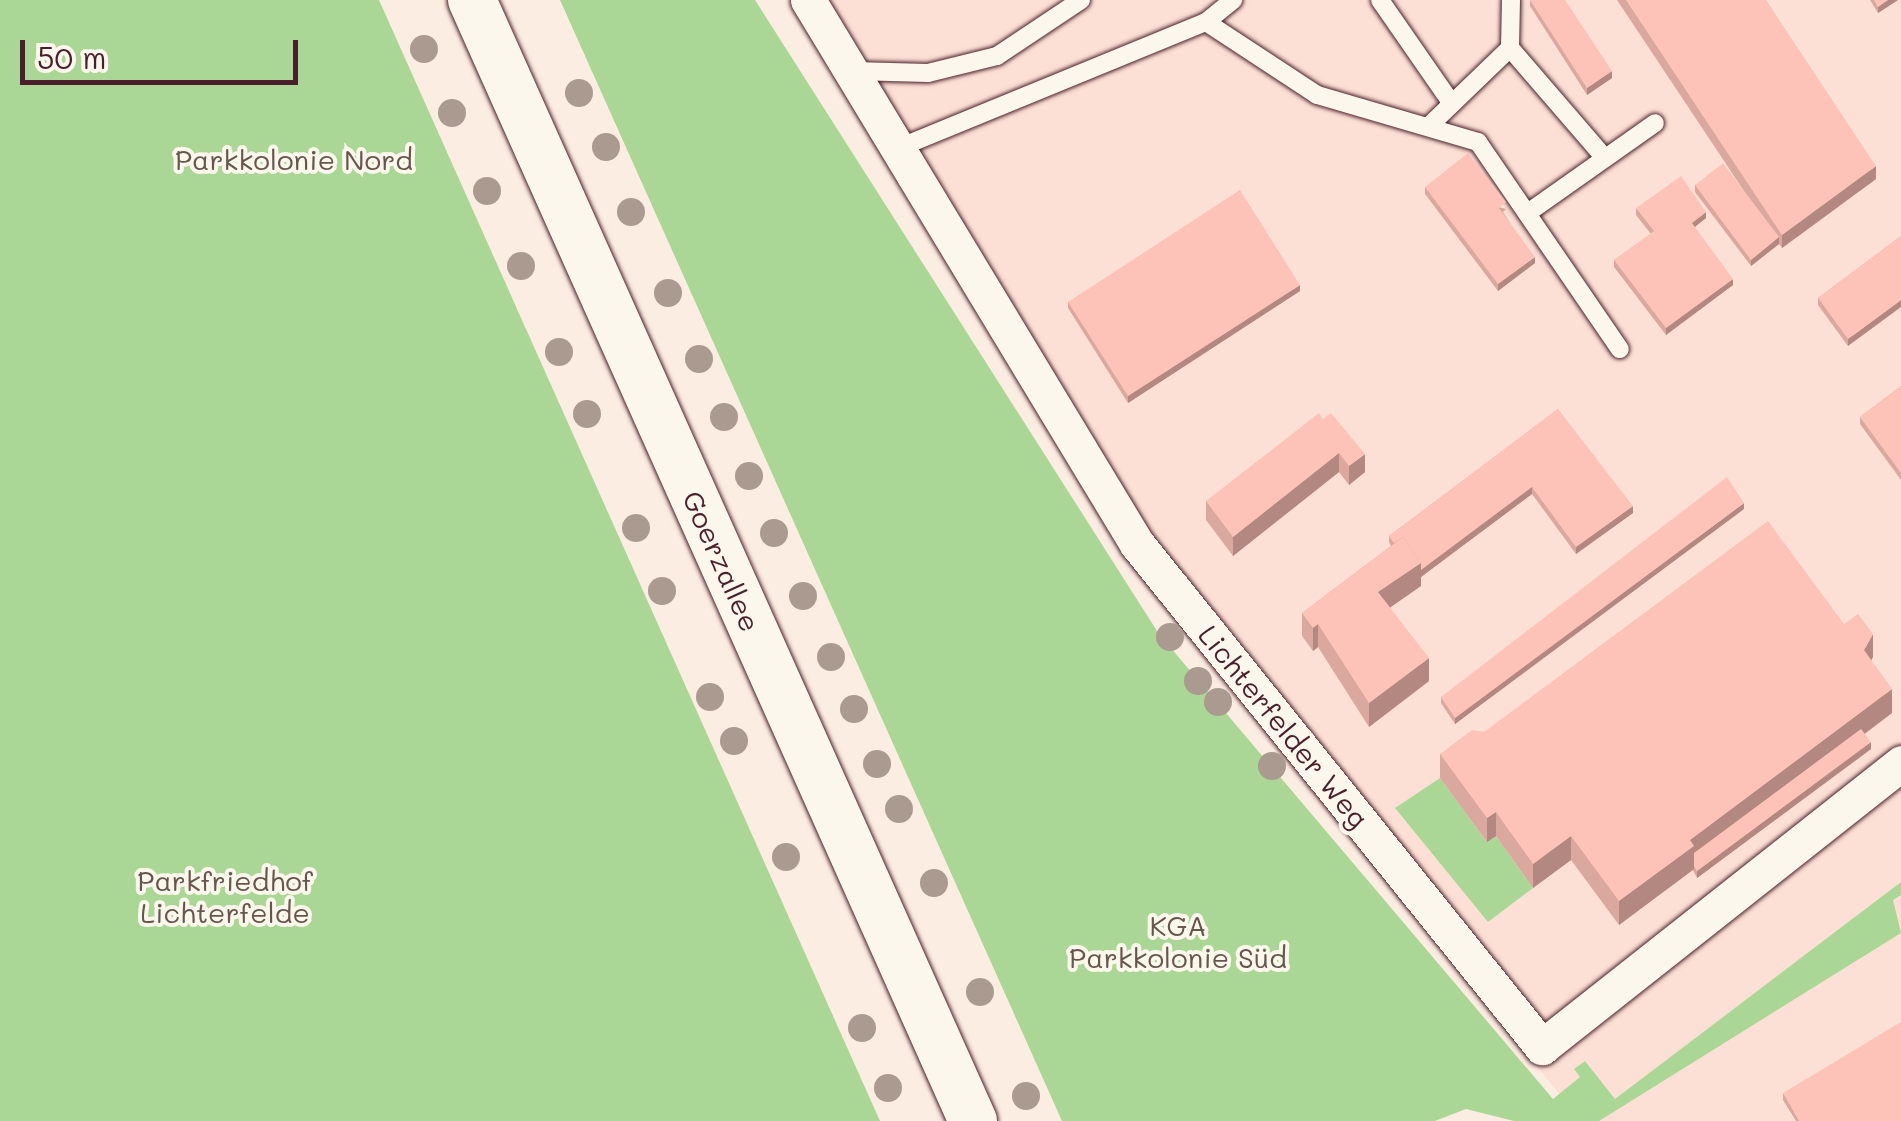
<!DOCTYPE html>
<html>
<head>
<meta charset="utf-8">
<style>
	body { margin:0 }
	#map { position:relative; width:1901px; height:1121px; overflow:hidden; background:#fcede2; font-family:Mali,sans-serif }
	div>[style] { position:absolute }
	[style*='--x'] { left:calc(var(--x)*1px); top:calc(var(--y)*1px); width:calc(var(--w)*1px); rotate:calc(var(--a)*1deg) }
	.built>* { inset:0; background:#fde0d5 }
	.green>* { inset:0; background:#abd796 }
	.roads { filter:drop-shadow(0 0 2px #4a1f2b) drop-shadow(0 0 2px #4a1f2b) }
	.service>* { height:18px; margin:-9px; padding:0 9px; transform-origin:9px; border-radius:9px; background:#fbf7ec }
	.minor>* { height:35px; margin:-17.5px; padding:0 17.5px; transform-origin:17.5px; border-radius:17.5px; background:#fbf7ec }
	.secondary>* { height:48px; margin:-24px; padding:0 24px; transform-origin:24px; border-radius:24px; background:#fbf7ec }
	.trees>* { width:28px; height:28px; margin:-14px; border-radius:50%; background:#aa9a8f }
	.wall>* { inset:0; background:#daa89e }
	.shaded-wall>* { inset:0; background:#b28881 }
	.building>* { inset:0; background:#fec3b8 }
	span { translate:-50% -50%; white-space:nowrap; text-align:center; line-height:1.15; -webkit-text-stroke:8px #fbf7ec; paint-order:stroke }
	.park-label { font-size:28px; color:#67564b }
	.street-label { font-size:28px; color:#4a1f2b }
	.scale { position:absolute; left:20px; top:40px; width:278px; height:45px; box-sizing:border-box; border:5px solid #4a1f2b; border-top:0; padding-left:12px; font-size:30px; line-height:35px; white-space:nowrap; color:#4a1f2b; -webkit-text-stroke:8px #fbf7ec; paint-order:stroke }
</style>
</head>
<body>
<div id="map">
	<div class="built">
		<div style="clip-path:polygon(792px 0,1901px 0,1901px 1121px,1571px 1121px,1553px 1100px,1559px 1094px,1124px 549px)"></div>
	</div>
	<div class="green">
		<div style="clip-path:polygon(0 0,379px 0,880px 1121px,0 1121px)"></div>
		<div style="clip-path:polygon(560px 0,755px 0,1159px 634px,1553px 1099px,1580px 1077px,1574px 1069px,1585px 1061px,1615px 1099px,1901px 882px,1901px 895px,1893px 900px,1901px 933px,1599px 1121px,1514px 1121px,1466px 1109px,1435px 1121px,1062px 1121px)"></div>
		<div style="clip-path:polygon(1440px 778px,1487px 842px,1496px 836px,1533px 888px,1488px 922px,1395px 808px)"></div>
	</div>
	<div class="roads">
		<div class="service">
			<div style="--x:1380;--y:0;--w:126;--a:55.3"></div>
			<div style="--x:1206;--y:22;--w:35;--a:-39"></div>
			<div style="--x:1510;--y:48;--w:145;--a:49.2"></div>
			<div style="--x:853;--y:71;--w:75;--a:1.5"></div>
			<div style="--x:928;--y:73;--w:71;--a:-13.8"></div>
			<div style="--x:997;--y:56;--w:101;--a:-33.7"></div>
			<div style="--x:1429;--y:126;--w:112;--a:-43.9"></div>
			<div style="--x:1510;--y:48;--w:48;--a:-88.8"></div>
			<div style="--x:901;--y:147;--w:330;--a:-22.3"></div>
			<div style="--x:1206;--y:22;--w:133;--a:33.3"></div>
			<div style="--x:1317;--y:95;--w:168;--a:16.3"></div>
			<div style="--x:1478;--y:142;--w:251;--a:55.6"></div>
			<div style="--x:1529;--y:212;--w:154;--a:-35.2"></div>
		</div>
		<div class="minor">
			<div style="--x:808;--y:0;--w:636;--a:58.84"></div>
			<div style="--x:1137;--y:544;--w:646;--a:51.16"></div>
			<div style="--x:1542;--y:1047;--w:458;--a:-38.3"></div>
		</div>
		<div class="secondary">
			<div style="--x:472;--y:0;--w:1228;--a:65.92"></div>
		</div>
	</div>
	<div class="trees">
		<div style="left:424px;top:49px"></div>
		<div style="left:579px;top:93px"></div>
		<div style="left:452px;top:113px"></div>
		<div style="left:606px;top:147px"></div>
		<div style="left:487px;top:191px"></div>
		<div style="left:631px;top:212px"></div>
		<div style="left:521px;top:266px"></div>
		<div style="left:668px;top:293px"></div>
		<div style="left:559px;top:352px"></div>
		<div style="left:699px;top:359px"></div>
		<div style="left:587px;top:414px"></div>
		<div style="left:724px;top:417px"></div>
		<div style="left:749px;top:476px"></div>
		<div style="left:636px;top:528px"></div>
		<div style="left:774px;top:533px"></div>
		<div style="left:662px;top:591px"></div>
		<div style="left:803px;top:596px"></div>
		<div style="left:1170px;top:637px"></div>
		<div style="left:831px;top:657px"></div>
		<div style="left:1198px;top:681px"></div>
		<div style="left:710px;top:697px"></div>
		<div style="left:1218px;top:702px"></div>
		<div style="left:854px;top:709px"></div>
		<div style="left:734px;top:741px"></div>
		<div style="left:877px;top:764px"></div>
		<div style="left:1272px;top:766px"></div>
		<div style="left:899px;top:809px"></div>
		<div style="left:786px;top:857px"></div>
		<div style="left:934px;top:883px"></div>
		<div style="left:980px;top:992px"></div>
		<div style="left:862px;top:1028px"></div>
		<div style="left:888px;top:1088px"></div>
		<div style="left:1026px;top:1096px"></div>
	</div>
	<div class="wall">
		<div style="clip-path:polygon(1530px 0,1612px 78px,1587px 95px,1530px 6px)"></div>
		<div style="clip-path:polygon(1617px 0,1766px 0,1876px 179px,1782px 248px,1779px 244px,1751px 266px,1695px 192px,1695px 185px,1744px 191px)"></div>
		<div style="clip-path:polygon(1870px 0,1898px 0,1878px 13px)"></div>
		<div style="clip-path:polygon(1425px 187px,1506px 209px,1503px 212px,1535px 263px,1498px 291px,1425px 194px)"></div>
		<div style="clip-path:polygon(1636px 208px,1706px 218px,1695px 227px,1733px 285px,1666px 335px,1614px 267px,1614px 260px,1651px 234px,1636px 215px)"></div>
		<div style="clip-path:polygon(1901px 236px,1848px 346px,1818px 305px,1818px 298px)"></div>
		<div style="clip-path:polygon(1300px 291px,1128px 403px,1068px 308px,1068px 302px)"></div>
		<div style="clip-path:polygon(1901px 386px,1901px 480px,1860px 424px,1860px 417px)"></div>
		<div style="clip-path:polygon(1558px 409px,1633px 513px,1576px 554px,1532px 494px,1421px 577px,1421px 586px,1390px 607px,1429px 681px,1369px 727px,1318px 647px,1313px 651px,1302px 636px,1302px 613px,1391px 546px,1389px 542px,1389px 536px)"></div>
		<div style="clip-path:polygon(1323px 419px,1365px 472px,1349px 485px,1339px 472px,1233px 556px,1206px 520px,1206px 501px)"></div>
		<div style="clip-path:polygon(1744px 509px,1455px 724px,1441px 703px,1441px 697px)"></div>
		<div style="clip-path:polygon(1844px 624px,1873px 657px,1871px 660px,1892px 713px,1865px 734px,1871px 749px,1697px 878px,1693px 870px,1619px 925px,1571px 860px,1533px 888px,1496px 836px,1487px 842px,1440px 778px,1440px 754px,1484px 732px)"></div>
		<div style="clip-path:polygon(1783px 1093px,1901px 1121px,1796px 1121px,1783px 1100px)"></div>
	</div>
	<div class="shaded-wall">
		<div style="clip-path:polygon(1888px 0,1898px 0,1878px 13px,1878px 7px)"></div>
		<div style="clip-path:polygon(1612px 71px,1612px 78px,1587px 95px,1587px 88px)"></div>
		<div style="clip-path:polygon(1876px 166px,1876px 179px,1782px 248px,1782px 235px)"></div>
		<div style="clip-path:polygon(1706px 212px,1706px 218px,1692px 229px,1692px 223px)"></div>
		<div style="clip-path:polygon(1779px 237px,1779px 244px,1751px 266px,1751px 260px)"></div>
		<div style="clip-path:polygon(1535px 257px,1535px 263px,1498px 291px,1498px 284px)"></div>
		<div style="clip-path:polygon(1733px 279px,1733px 285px,1666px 335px,1666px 328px)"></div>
		<div style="clip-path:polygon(1300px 285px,1300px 291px,1128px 403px,1128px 396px)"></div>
		<div style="clip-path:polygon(1901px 300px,1901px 307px,1848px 346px,1848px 339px)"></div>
		<div style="clip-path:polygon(1339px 453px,1339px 472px,1233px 556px,1233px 537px)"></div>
		<div style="clip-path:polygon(1365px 454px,1365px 472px,1349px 485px,1349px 466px)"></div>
		<div style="clip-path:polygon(1532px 487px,1532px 494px,1421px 577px,1421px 586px,1378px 616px,1378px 592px)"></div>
		<div style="clip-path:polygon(1744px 503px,1744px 509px,1455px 724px,1455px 718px)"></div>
		<div style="clip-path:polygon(1633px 506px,1633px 513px,1576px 554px,1576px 547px)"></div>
		<div style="clip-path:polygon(1318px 624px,1318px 647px,1313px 651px,1313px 628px)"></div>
		<div style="clip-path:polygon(1873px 634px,1873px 657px,1864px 674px,1864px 650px)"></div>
		<div style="clip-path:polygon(1429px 658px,1429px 681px,1369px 727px,1369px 703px)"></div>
		<div style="clip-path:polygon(1892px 689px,1892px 713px,1694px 860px,1694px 869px,1619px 925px,1619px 901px,1690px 840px)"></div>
		<div style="clip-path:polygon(1871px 742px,1871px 749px,1697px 878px,1697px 871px)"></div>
		<div style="clip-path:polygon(1496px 812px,1496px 836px,1487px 842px,1487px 818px)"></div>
		<div style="clip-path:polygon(1571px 836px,1571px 860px,1533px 888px,1533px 864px)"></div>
	</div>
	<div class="building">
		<div style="clip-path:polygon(1530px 0,1565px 0,1612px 71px,1587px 88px)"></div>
		<div style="clip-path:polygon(1626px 0,1766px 0,1876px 166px,1782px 235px)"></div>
		<div style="clip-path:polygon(1874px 0,1888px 0,1878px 7px)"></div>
		<div style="clip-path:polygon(1468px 153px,1506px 202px,1499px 208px,1535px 257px,1498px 284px,1425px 187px)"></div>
		<div style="clip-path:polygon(1723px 163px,1779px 237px,1751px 260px,1695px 185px)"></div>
		<div style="clip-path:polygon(1681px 176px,1706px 212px,1692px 223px,1733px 279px,1666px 328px,1614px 260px,1654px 231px,1636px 208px)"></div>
		<div style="clip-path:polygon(1240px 190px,1300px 285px,1128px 396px,1068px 302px)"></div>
		<div style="clip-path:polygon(1901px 236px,1901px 300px,1848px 339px,1818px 298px)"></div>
		<div style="clip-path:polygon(1901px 386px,1901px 473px,1860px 417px)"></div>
		<div style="clip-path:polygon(1558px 409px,1633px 506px,1576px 547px,1532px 487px,1421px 570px,1421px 563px,1403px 537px,1394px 543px,1389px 536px)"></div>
		<div style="clip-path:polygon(1319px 413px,1323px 419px,1331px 413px,1365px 454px,1349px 466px,1339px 453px,1233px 537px,1206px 501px)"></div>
		<div style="clip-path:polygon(1727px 477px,1744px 503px,1455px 718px,1441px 697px)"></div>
		<div style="clip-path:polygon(1768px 521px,1844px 624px,1858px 614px,1873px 634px,1864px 650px,1892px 689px,1690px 840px,1694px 846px,1619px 901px,1571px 836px,1533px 864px,1496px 812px,1487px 818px,1440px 754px,1472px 730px,1484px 732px)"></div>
		<div style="clip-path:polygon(1403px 537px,1421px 563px,1378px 592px,1429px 658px,1369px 703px,1318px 624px,1313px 628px,1302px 613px)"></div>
		<div style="clip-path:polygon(1861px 729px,1871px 742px,1697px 871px,1694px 866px,1694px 853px)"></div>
		<div style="clip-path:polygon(1901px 1022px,1901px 1121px,1799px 1121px,1783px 1093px)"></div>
	</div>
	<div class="park-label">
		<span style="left:294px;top:159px">Parkkolonie Nord</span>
		<span style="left:225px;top:896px">Parkfriedhof<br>Lichterfelde</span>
		<span style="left:1178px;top:941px">KGA<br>Parkkolonie Süd</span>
	</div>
	<div class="street-label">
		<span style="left:722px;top:561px;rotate:66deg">Goerzallee</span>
		<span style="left:1284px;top:726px;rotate:51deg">Lichterfelder Weg</span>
	</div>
	<div class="scale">50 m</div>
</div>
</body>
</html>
